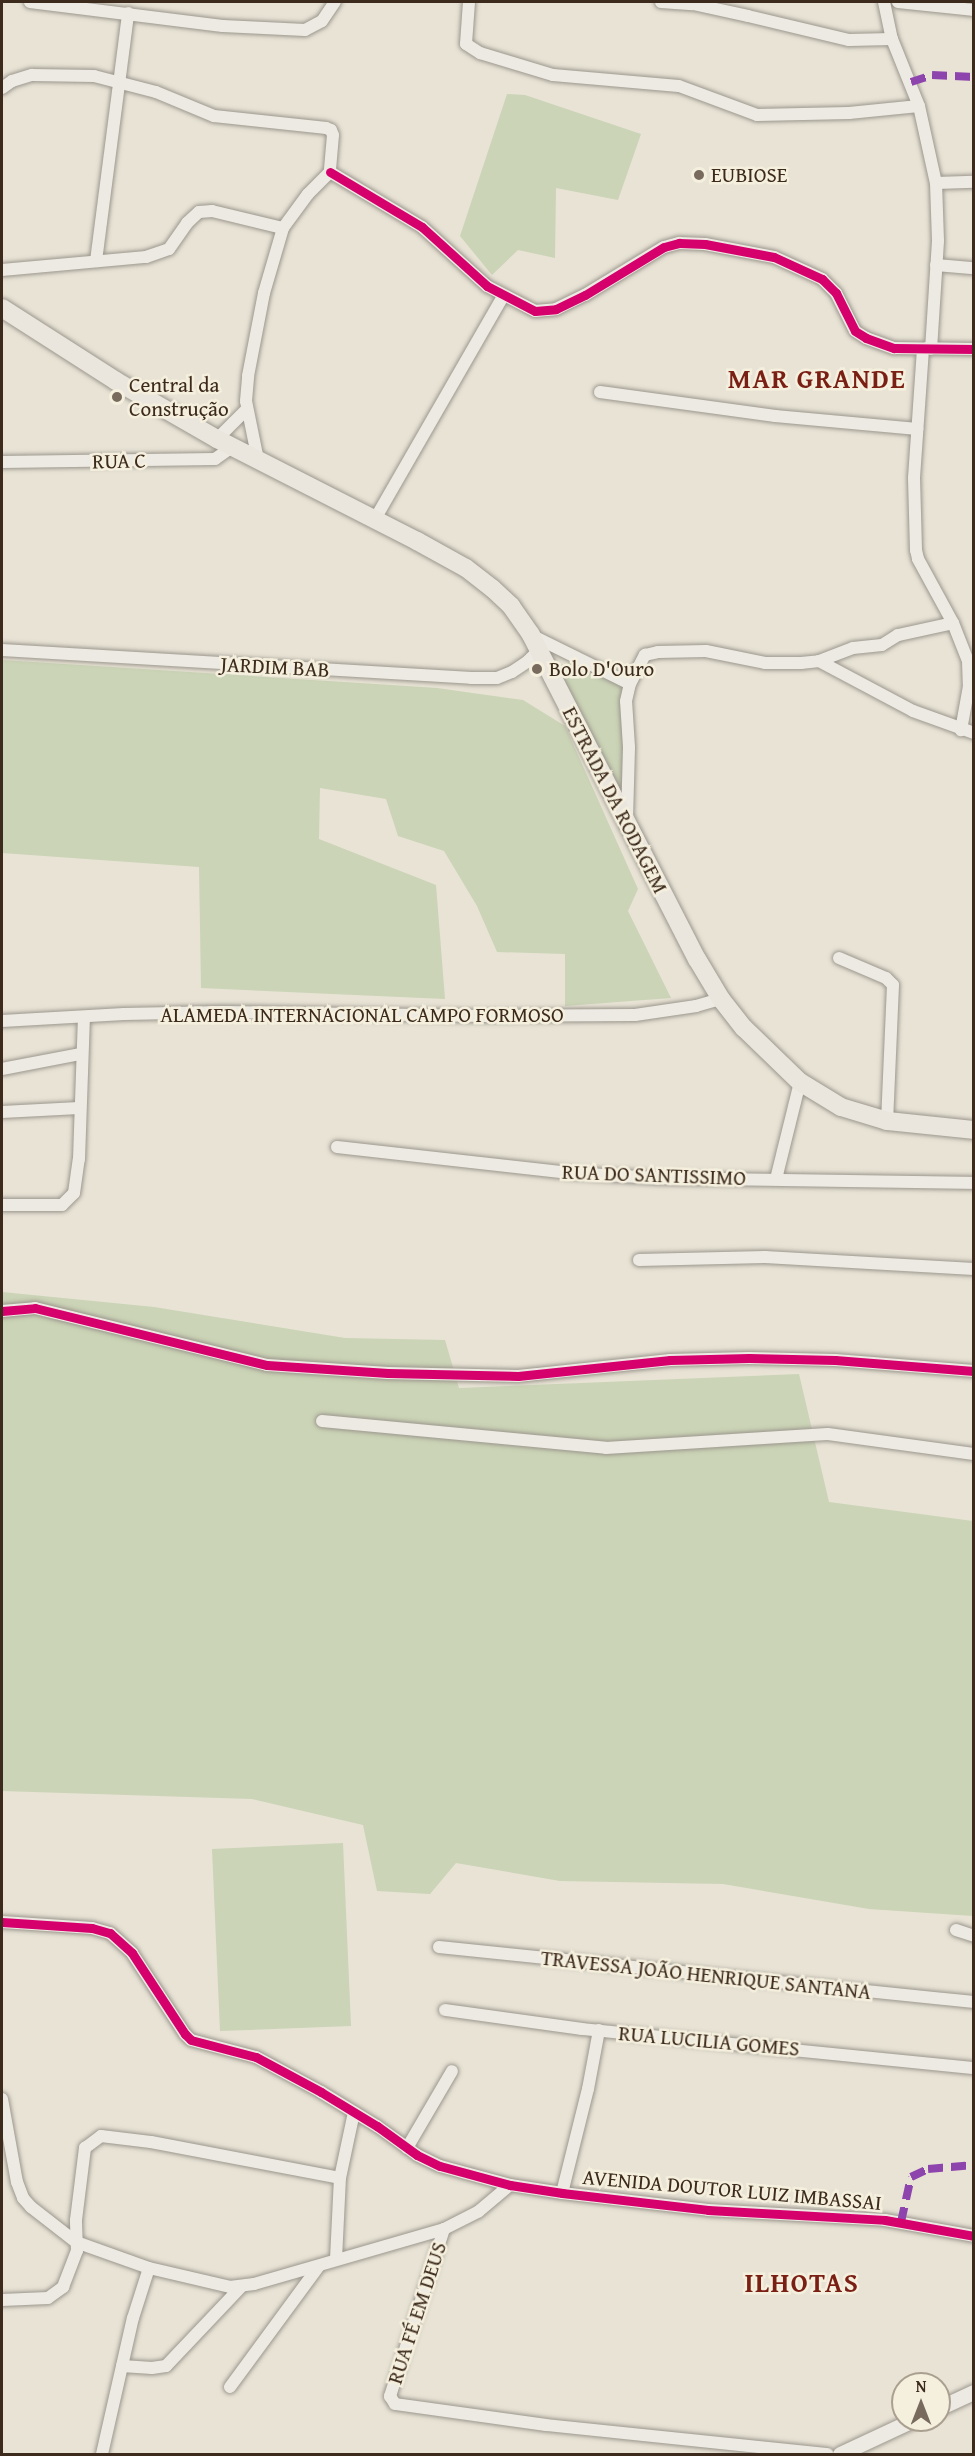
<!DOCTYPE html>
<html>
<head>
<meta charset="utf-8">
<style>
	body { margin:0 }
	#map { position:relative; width:975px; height:2456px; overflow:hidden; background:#e8e3d5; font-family:"Gentium Book Plus",serif }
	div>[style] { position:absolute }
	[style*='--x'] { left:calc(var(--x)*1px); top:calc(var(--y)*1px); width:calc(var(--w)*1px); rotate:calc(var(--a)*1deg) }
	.green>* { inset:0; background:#cbd4b6 }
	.roads { filter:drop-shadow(0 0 2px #9c978e) drop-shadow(0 0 2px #9c978e) }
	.minor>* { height:12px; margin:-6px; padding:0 6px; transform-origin:6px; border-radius:6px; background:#edeae3 }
	.tertiary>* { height:15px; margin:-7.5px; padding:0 7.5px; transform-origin:7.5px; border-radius:7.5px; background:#edeae3 }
	.primary>* { height:18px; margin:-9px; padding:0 9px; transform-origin:9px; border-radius:9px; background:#eae6de }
	.quiet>* { height:8px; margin-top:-4px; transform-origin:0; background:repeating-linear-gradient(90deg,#8e44ad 0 15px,transparent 0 23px) }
	.cycleway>* { height:9px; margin:-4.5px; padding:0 4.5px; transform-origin:4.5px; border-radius:4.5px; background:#d6006c }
	.dots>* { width:16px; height:16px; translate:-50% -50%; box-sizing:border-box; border:3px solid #f5efde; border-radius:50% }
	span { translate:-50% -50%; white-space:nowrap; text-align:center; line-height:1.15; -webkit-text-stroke:5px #f5efde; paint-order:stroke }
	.poi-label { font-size:21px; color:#3c2a1c }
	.left { translate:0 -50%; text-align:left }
	.street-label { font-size:21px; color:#3c2a1c }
	.district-label { font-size:27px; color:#7a1f14; font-weight:700; letter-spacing:1.5px }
	.frame { position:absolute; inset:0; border:3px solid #3c2a1c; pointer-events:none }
	.north { position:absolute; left:891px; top:2372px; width:60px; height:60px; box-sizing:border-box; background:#f5efde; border:2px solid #aba090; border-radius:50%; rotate:0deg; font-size:16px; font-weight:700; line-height:24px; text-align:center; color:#3c2a1c }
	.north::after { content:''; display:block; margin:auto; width:21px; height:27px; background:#786b5d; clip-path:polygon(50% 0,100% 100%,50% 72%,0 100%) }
</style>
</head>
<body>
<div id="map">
	<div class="green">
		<div style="clip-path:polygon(507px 94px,525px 95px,641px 134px,618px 200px,556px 188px,555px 258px,518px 250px,492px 275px,460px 236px)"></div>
		<div style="clip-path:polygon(2px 660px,437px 688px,523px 700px,565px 726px,638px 889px,628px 911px,671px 998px,565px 1006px,565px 954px,497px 952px,477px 906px,444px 851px,398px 836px,386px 799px,320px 788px,319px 839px,436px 885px,445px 999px,201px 988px,199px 867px,2px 853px)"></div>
		<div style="clip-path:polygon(571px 662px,622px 683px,626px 735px,624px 787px,617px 788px,557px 666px)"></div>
		<div style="clip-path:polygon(2px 1292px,154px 1307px,345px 1338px,445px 1340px,459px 1388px,799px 1374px,829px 1502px,973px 1521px,973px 1916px,869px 1909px,723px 1884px,560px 1881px,456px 1863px,430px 1894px,377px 1891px,363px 1825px,252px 1799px,2px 1791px)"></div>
		<div style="clip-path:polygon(343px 1843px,351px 2026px,220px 2031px,212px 1849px)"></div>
	</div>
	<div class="roads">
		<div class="minor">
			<div style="--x:30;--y:2;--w:194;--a:7.1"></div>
			<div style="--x:223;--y:26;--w:82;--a:2.8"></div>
			<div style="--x:305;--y:30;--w:19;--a:-28"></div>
			<div style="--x:322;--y:21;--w:23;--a:-56"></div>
			<div style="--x:469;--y:2;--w:42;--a:94.1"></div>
			<div style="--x:466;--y:44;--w:17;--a:33"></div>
			<div style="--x:480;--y:53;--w:76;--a:16.8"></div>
			<div style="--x:553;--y:75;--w:126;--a:5"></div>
			<div style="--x:679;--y:86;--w:83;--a:20.4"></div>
			<div style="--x:757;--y:115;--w:92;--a:-1.2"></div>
			<div style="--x:849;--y:113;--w:70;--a:-5.7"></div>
			<div style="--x:661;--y:2;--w:32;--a:4"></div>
			<div style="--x:693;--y:4;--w:56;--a:12.3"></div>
			<div style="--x:748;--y:16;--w:104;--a:13.4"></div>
			<div style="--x:849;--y:40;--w:43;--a:-1.3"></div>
			<div style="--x:884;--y:2;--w:38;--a:78"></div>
			<div style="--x:892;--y:39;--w:72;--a:68.1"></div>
			<div style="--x:919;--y:106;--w:79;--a:77.6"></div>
			<div style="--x:936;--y:183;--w:58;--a:88"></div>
			<div style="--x:938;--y:241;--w:108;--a:93.7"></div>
			<div style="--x:898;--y:2;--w:76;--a:6"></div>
			<div style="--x:2;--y:88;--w:12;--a:-35"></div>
			<div style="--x:12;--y:81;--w:21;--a:-17"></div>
			<div style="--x:32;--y:75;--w:62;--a:0.9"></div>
			<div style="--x:94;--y:76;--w:64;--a:14.5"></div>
			<div style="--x:156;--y:92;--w:63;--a:22.5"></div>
			<div style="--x:214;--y:116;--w:113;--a:6.1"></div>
			<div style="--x:326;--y:128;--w:5;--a:22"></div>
			<div style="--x:331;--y:130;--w:5;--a:68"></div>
			<div style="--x:333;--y:135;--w:37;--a:95"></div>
			<div style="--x:330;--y:172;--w:107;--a:30.9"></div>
			<div style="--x:422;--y:227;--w:88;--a:42.2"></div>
			<div style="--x:487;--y:286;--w:54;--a:27.5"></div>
			<div style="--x:535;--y:311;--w:21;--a:-5"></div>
			<div style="--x:556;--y:309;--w:32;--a:-26"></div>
			<div style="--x:585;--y:295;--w:92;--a:-31.3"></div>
			<div style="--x:664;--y:247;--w:16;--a:-15"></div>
			<div style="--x:679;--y:243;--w:26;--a:2"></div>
			<div style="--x:705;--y:244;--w:70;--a:10.7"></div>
			<div style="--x:774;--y:257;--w:53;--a:24.6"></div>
			<div style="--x:822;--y:279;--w:20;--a:45"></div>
			<div style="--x:836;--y:293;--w:42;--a:63.4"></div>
			<div style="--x:855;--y:331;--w:13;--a:32"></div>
			<div style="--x:866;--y:338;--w:30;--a:20"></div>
			<div style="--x:894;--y:348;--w:80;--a:0.7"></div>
			<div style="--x:936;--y:183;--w:38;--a:-2"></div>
			<div style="--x:96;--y:261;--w:250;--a:-82.6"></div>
			<div style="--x:936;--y:265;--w:38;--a:5"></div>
			<div style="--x:2;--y:270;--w:145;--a:-5.2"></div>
			<div style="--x:146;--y:257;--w:24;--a:-19"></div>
			<div style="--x:169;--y:249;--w:32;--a:-55"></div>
			<div style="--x:187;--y:223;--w:16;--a:-43"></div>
			<div style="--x:199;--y:212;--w:13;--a:-4"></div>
			<div style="--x:212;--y:211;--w:73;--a:13.5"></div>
			<div style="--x:923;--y:349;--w:129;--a:94"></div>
			<div style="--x:914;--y:478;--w:72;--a:88.4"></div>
			<div style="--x:916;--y:550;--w:9;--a:77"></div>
			<div style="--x:918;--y:559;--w:73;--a:61.3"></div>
			<div style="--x:953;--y:623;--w:41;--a:68.5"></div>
			<div style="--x:968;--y:661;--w:25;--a:88"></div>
			<div style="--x:969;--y:686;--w:45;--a:100.3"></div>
			<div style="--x:600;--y:392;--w:177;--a:7.8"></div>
			<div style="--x:775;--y:416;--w:143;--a:5.2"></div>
			<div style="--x:217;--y:439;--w:41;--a:-45"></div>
			<div style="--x:258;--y:460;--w:60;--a:-101.5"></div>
			<div style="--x:246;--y:401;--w:25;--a:-85"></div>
			<div style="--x:248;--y:376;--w:85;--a:-79.1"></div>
			<div style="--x:264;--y:293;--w:68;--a:-73.7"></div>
			<div style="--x:283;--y:228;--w:42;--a:-53.7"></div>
			<div style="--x:308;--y:194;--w:31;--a:-45"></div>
			<div style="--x:2;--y:462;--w:213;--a:-0.8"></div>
			<div style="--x:215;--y:459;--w:21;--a:-35"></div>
			<div style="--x:375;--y:519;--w:257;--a:-60.1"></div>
			<div style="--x:531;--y:635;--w:110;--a:26.3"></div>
			<div style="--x:2;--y:650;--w:470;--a:3.4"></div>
			<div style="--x:471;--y:678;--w:26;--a:0"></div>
			<div style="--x:497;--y:678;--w:16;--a:-22"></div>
			<div style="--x:512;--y:672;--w:18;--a:-34"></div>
			<div style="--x:527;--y:662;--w:17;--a:-45"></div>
			<div style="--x:819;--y:661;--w:106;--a:28"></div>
			<div style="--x:913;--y:711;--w:65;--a:19.8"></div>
			<div style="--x:627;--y:819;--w:72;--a:-88.4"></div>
			<div style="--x:629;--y:747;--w:46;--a:-93.7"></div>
			<div style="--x:626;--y:701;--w:17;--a:-77"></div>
			<div style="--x:630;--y:684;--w:33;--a:-63"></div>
			<div style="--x:645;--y:655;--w:13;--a:-13"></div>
			<div style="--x:658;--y:652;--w:48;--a:-1.2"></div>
			<div style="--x:706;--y:651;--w:60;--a:11.5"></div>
			<div style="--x:765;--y:663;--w:36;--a:0"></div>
			<div style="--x:801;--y:663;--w:18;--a:-6"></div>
			<div style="--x:819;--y:661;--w:36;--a:-21"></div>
			<div style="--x:853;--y:648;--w:29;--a:-6"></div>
			<div style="--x:882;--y:645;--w:19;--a:-32"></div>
			<div style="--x:898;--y:635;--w:56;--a:-12.3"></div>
			<div style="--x:839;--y:958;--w:51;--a:23.1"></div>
			<div style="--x:886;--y:978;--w:10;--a:45"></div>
			<div style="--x:893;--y:985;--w:136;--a:92.5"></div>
			<div style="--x:2;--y:1021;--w:122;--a:-3.3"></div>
			<div style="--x:124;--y:1014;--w:99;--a:-1.2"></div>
			<div style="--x:223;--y:1012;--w:261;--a:0.9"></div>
			<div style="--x:484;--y:1016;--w:151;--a:-0.4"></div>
			<div style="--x:635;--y:1015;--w:62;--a:-8.4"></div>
			<div style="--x:696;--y:1006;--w:26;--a:-16"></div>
			<div style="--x:2;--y:1069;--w:79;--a:-10.9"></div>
			<div style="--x:2;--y:1112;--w:77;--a:-3"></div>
			<div style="--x:337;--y:1147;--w:234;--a:6.4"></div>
			<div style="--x:570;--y:1173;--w:87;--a:3.3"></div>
			<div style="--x:657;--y:1178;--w:317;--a:0.9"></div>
			<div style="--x:776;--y:1179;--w:100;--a:-76.1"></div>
			<div style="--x:2;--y:1205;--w:60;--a:0"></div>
			<div style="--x:62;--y:1205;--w:17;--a:-45"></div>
			<div style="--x:74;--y:1193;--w:34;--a:-82"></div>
			<div style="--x:79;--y:1159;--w:142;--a:-88"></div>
			<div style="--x:639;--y:1260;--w:126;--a:-1.4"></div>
			<div style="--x:765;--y:1257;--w:209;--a:3.3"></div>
			<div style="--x:2;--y:1311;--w:33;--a:-5"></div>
			<div style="--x:35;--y:1308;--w:239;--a:13.8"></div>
			<div style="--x:267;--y:1365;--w:121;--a:3.8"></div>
			<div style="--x:388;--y:1373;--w:130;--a:1.3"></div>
			<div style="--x:518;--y:1376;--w:153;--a:-6"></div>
			<div style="--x:670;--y:1360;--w:79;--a:-1.5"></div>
			<div style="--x:749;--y:1358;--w:86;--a:1.3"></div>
			<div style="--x:835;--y:1360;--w:139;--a:4.5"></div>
			<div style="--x:322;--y:1421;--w:285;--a:5.4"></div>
			<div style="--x:606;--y:1448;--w:222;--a:-3.6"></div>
			<div style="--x:828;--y:1434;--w:147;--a:7.8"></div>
			<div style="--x:2;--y:1922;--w:90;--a:3.8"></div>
			<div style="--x:92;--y:1928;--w:19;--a:16"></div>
			<div style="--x:110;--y:1933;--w:30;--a:42"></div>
			<div style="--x:132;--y:1953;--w:97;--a:56.8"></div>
			<div style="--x:185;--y:2034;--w:8;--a:45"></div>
			<div style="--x:191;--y:2040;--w:67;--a:14.7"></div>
			<div style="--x:256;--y:2057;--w:74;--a:28.3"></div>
			<div style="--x:321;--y:2092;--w:66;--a:31.3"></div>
			<div style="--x:377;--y:2126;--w:49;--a:35.9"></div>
			<div style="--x:417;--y:2155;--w:25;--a:26"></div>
			<div style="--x:440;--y:2166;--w:73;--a:15.2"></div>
			<div style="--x:510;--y:2185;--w:53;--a:8.7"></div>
			<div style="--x:562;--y:2193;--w:147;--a:6.6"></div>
			<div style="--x:708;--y:2210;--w:177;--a:3.2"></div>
			<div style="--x:885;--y:2220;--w:90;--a:10.2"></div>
			<div style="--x:956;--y:1930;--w:19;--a:18"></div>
			<div style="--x:439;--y:1947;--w:538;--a:5.87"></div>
			<div style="--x:445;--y:2010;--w:138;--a:7.9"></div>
			<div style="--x:582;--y:2029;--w:394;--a:5.7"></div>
			<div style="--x:2;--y:2099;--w:84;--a:79.8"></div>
			<div style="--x:17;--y:2182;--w:17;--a:69"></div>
			<div style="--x:23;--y:2198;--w:12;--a:48"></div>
			<div style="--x:31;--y:2207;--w:57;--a:37.9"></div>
			<div style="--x:76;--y:2242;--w:77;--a:19.6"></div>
			<div style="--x:149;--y:2268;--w:83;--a:13.2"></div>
			<div style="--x:230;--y:2287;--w:24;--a:-7"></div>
			<div style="--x:254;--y:2284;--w:198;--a:-16.1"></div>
			<div style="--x:444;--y:2229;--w:39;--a:-27"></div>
			<div style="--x:479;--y:2211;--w:40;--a:-40"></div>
			<div style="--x:407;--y:2148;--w:89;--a:-59.7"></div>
			<div style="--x:562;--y:2193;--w:107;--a:-76"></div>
			<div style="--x:588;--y:2089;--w:60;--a:-79.4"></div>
			<div style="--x:444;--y:2229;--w:176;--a:107.9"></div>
			<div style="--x:390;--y:2396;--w:9;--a:58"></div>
			<div style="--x:395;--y:2404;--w:152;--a:7.9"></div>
			<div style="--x:546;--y:2425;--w:283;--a:5.9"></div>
			<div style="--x:336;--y:2259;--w:81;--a:-87.2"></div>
			<div style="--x:340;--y:2178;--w:67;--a:-78"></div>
			<div style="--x:2;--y:2300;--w:46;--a:-2.5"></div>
			<div style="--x:48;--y:2298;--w:19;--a:-36"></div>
			<div style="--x:63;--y:2287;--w:39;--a:-69"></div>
			<div style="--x:77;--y:2251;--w:31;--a:-92"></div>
			<div style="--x:76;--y:2220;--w:73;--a:-82.9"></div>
			<div style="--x:85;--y:2148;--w:20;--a:-37"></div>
			<div style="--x:101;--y:2136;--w:50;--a:6.8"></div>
			<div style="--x:151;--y:2142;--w:192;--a:10.8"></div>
			<div style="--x:122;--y:2366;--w:30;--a:4"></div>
			<div style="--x:152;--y:2368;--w:14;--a:-8"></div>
			<div style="--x:166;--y:2366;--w:109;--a:-46.5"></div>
			<div style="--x:230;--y:2387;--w:150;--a:-53.7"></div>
			<div style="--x:102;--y:2454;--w:139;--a:-77.2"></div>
			<div style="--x:133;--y:2318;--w:52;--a:-72.3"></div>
		</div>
		<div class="tertiary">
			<div style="--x:939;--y:2408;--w:38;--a:-25"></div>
			<div style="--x:840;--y:2454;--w:81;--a:-25"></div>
		</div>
		<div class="primary">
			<div style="--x:2;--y:308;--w:135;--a:32.6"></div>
			<div style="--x:116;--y:381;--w:116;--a:29.9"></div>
			<div style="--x:217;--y:439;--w:225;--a:27"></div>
			<div style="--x:417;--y:541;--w:56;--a:28.9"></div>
			<div style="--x:466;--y:568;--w:34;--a:38"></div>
			<div style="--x:493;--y:589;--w:25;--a:43"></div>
			<div style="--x:511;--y:606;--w:35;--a:55"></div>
			<div style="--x:531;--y:635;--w:364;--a:62.9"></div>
			<div style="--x:697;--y:959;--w:47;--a:59"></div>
			<div style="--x:721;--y:999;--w:37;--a:52"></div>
			<div style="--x:744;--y:1028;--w:78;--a:44"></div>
			<div style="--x:800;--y:1082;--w:48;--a:31.4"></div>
			<div style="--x:841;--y:1107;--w:48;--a:16.9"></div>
			<div style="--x:887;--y:1121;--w:87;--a:5.9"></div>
		</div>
	</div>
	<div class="quiet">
		<div style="--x:911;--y:82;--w:22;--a:-18"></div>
		<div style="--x:932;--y:75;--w:42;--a:2.7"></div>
		<div style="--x:901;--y:2222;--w:46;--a:-77.5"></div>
		<div style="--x:911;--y:2177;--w:19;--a:-25"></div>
		<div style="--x:928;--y:2169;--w:46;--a:-5"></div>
	</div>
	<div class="cycleway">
		<div style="--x:330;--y:172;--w:107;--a:30.9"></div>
		<div style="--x:422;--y:227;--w:88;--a:42.2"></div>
		<div style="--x:487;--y:286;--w:54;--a:27.5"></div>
		<div style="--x:535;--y:311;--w:21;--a:-5"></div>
		<div style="--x:556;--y:309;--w:32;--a:-26"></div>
		<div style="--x:585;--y:295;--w:92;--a:-31.3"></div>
		<div style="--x:664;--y:247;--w:16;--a:-15"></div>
		<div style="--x:679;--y:243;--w:26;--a:2"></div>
		<div style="--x:705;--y:244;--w:70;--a:10.7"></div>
		<div style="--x:774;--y:257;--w:53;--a:24.6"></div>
		<div style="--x:822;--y:279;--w:20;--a:45"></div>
		<div style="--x:836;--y:293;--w:42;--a:63.4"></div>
		<div style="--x:855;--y:331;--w:13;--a:32"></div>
		<div style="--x:866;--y:338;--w:30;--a:20"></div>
		<div style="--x:894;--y:348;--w:80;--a:0.7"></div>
		<div style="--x:2;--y:1311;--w:33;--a:-5"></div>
		<div style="--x:35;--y:1308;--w:239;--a:13.8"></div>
		<div style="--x:267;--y:1365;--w:121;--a:3.8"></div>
		<div style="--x:388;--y:1373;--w:130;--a:1.3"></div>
		<div style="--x:518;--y:1376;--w:153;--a:-6"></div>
		<div style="--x:670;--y:1360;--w:79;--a:-1.5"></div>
		<div style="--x:749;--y:1358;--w:86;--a:1.3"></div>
		<div style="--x:835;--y:1360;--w:139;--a:4.5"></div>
		<div style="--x:2;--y:1922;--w:90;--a:3.8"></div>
		<div style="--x:92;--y:1928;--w:19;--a:16"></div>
		<div style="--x:110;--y:1933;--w:30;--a:42"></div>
		<div style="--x:132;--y:1953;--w:97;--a:56.8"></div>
		<div style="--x:185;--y:2034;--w:8;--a:45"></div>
		<div style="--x:191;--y:2040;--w:67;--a:14.7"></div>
		<div style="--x:256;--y:2057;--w:74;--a:28.3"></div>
		<div style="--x:321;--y:2092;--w:66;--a:31.3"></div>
		<div style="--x:377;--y:2126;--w:49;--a:35.9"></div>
		<div style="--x:417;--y:2155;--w:25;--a:26"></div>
		<div style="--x:440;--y:2166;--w:73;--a:15.2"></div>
		<div style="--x:510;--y:2185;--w:53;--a:8.7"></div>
		<div style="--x:562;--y:2193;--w:147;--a:6.6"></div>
		<div style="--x:708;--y:2210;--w:177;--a:3.2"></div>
		<div style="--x:885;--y:2220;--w:90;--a:10.2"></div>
	</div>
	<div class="dots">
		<div style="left:699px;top:175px;background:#786b5d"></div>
		<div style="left:117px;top:397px;background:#786b5d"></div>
		<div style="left:537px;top:669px;background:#786b5d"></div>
	</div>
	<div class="poi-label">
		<span class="left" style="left:711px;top:175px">EUBIOSE</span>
		<span class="left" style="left:129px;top:397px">Central da<br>Construção</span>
		<span class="left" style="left:549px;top:669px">Bolo D'Ouro</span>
	</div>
	<div class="street-label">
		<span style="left:119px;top:461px;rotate:-1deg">RUA C</span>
		<span style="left:275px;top:667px;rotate:3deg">JARDIM BAB</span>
		<span style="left:615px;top:800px;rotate:63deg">ESTRADA DA RODAGEM</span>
		<span style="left:362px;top:1015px">ALAMEDA INTERNACIONAL CAMPO FORMOSO</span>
		<span style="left:654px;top:1175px;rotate:2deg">RUA DO SANTISSIMO</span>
		<span style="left:706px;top:1975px;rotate:6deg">TRAVESSA JOÃO HENRIQUE SANTANA</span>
		<span style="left:709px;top:2041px;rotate:5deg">RUA LUCILIA GOMES</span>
		<span style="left:732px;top:2190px;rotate:5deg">AVENIDA DOUTOR LUIZ IMBASSAI</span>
		<span style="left:417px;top:2313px;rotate:-72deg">RUA FÉ EM DEUS</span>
	</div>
	<div class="district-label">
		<span style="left:817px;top:379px">MAR GRANDE</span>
		<span style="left:802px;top:2283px">ILHOTAS</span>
	</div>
	<div class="frame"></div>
	<div class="north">N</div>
</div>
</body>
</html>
